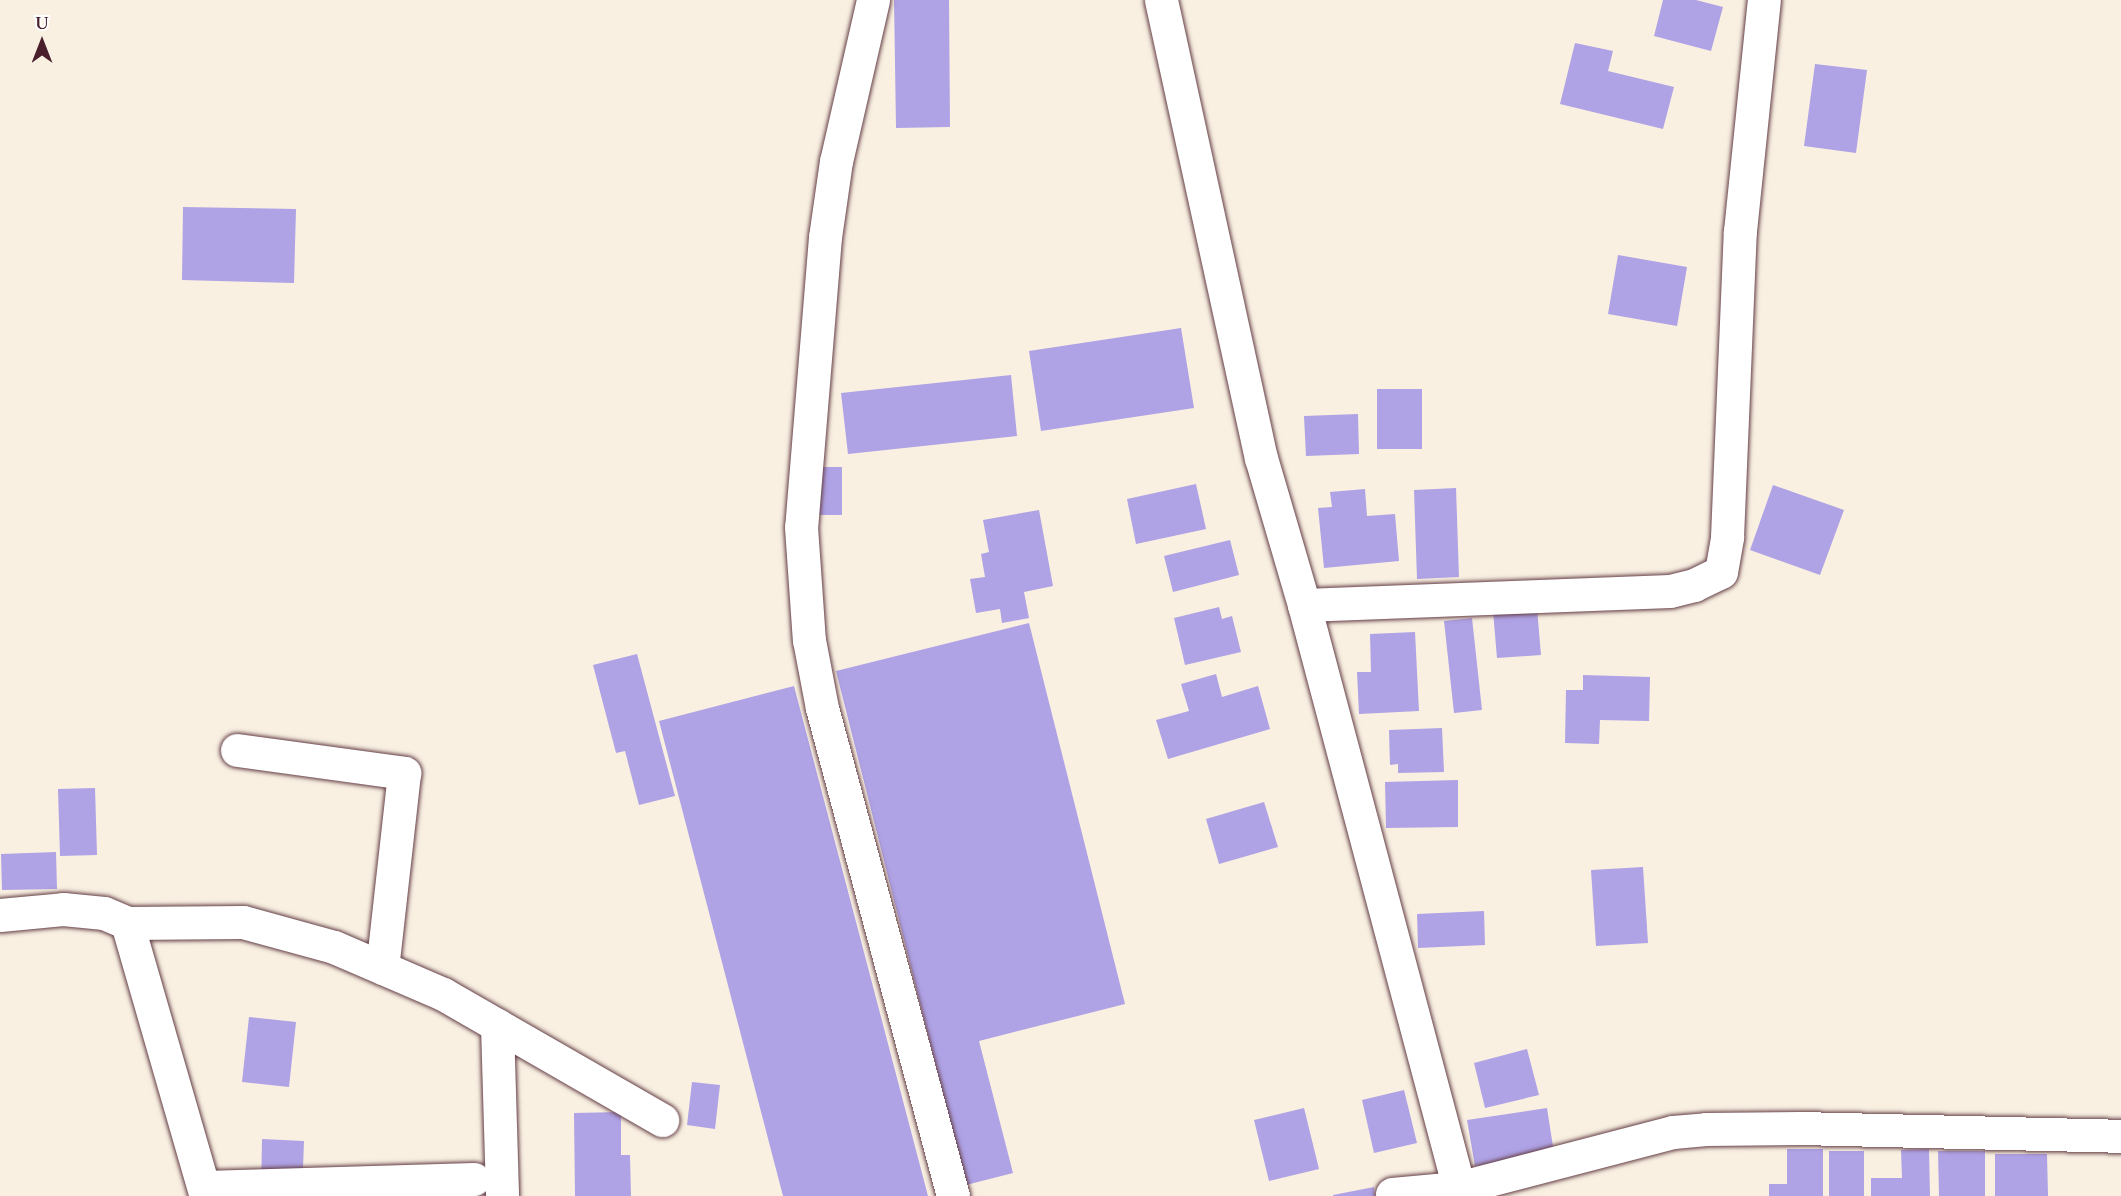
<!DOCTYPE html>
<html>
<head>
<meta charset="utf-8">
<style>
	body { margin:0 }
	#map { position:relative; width:2121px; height:1196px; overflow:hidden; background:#f9f0e2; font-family:Cardo,serif }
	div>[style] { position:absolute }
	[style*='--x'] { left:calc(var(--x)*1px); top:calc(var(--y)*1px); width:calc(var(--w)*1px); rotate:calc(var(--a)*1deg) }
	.building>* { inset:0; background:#afa2e5 }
	.roads { filter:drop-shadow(0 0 2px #643e46) drop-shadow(0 0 2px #643e46) }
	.minor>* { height:33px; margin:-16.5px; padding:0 16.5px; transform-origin:16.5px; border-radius:16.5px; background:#fff }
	span { translate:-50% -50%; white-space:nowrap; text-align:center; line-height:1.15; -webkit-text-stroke:5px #fff; paint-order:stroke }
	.north { position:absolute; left:12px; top:12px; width:60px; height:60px; -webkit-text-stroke:4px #fff; paint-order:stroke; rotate:0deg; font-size:16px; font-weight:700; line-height:24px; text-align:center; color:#4a1f2b }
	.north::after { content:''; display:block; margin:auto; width:21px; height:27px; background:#4a1f2b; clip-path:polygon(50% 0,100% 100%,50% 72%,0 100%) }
</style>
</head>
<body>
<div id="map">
	<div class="building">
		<div style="clip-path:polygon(894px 0,949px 0,950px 127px,896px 128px)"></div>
		<div style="clip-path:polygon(1663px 0,1696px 0,1723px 7px,1711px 51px,1654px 36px)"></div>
		<div style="clip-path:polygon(1575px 43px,1613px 51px,1608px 71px,1674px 87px,1663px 129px,1560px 104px)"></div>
		<div style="clip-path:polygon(1815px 64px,1867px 70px,1856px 153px,1804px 146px)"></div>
		<div style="clip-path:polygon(183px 207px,296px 209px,294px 283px,182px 280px)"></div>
		<div style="clip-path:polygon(1618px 255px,1687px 267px,1677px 326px,1608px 314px)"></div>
		<div style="clip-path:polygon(1181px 328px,1194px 408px,1041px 431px,1029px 351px)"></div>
		<div style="clip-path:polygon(1011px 375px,1017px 436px,848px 454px,841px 393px)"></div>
		<div style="clip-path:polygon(1377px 389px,1422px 389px,1422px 449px,1377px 449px)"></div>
		<div style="clip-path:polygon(1358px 414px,1359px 454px,1306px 456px,1304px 416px)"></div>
		<div style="clip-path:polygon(811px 467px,842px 467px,842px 515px,811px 515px)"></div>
		<div style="clip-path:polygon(1196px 484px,1206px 529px,1136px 544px,1127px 499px)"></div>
		<div style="clip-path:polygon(1773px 485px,1844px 510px,1820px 575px,1750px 550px)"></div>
		<div style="clip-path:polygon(1456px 488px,1459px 577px,1417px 579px,1414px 490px)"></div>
		<div style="clip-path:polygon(1365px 489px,1367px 516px,1395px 514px,1399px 561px,1324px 568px,1318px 508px,1332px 507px,1330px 492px)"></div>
		<div style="clip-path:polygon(1039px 510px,1053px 586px,1024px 592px,1029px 618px,1002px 623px,1000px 609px,976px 613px,970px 579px,985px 577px,981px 554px,989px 552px,983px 520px)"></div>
		<div style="clip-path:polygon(1230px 540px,1239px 575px,1173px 592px,1164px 556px)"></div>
		<div style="clip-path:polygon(1219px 607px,1222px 619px,1232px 616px,1241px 652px,1185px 665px,1174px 618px)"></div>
		<div style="clip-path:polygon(1537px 608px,1541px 655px,1497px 658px,1493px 611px)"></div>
		<div style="clip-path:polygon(1472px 618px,1482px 710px,1454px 713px,1444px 621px)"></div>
		<div style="clip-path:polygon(1029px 623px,1125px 1004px,979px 1041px,1013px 1173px,966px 1185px,836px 671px)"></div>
		<div style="clip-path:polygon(1415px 632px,1419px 711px,1359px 714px,1357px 672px,1371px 672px,1370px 634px)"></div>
		<div style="clip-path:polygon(637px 654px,675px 796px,639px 805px,625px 751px,616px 753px,593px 665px)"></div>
		<div style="clip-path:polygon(1216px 674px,1222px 697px,1258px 686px,1270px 729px,1168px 759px,1156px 720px,1189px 711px,1181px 684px)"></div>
		<div style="clip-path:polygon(1583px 675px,1650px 677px,1649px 721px,1600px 720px,1599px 744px,1565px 743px,1566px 690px,1583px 690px)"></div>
		<div style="clip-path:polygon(794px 686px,928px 1196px,783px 1196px,659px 721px)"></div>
		<div style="clip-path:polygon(1442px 728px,1444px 772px,1398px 773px,1398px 764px,1390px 765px,1389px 730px)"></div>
		<div style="clip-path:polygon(1458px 780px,1458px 827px,1386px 828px,1385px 782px)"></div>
		<div style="clip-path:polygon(95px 788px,97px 855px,60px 856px,58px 789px)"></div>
		<div style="clip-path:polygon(1264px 802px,1278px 847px,1219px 864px,1206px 819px)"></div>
		<div style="clip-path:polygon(56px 852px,57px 889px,2px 890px,1px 854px)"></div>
		<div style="clip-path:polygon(1643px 867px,1648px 943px,1596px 946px,1591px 870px)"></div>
		<div style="clip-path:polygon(1484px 911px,1485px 945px,1418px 948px,1417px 914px)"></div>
		<div style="clip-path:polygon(249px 1017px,296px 1022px,289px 1087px,242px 1082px)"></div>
		<div style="clip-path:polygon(1527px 1049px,1539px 1095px,1485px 1108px,1474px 1063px)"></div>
		<div style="clip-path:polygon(692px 1082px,720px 1085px,715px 1129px,687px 1125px)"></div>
		<div style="clip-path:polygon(1404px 1090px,1417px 1143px,1374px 1153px,1362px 1100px)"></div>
		<div style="clip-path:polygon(1304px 1108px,1319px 1169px,1269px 1181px,1254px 1120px)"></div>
		<div style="clip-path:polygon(1547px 1108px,1554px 1153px,1475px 1166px,1467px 1120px)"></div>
		<div style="clip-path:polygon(621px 1112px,621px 1155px,630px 1155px,631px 1196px,575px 1196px,574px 1113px)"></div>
		<div style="clip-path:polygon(262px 1139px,304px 1141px,302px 1195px,261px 1194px)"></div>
		<div style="clip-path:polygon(1787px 1149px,1823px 1149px,1823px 1196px,1769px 1196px,1769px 1184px,1787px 1184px)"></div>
		<div style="clip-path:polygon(1929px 1149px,1930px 1196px,1871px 1196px,1871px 1178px,1902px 1178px,1901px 1150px)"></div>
		<div style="clip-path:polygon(1829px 1151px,1864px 1151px,1864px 1196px,1829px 1196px)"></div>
		<div style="clip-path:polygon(1938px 1151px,1985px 1151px,1985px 1196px,1939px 1196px)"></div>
		<div style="clip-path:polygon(1995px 1154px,2047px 1154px,2048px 1196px,1995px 1196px)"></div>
		<div style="clip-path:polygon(1374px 1187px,1375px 1196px,1333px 1196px,1333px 1195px)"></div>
	</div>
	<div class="roads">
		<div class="minor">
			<div style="--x:873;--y:0;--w:165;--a:102.9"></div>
			<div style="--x:836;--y:161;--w:77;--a:98.2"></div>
			<div style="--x:825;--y:237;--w:291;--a:94.7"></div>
			<div style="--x:801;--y:527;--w:113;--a:86"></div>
			<div style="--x:809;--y:640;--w:69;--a:79.2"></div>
			<div style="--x:822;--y:708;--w:505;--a:74.97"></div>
			<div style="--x:1161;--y:0;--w:469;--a:77.7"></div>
			<div style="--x:1261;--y:458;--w:153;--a:73.7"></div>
			<div style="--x:1304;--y:605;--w:611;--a:75.12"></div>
			<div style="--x:1304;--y:605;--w:366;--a:-2.2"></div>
			<div style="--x:1670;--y:591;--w:25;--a:-14"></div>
			<div style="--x:1694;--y:585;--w:30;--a:-26"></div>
			<div style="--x:1721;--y:572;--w:36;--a:-80"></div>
			<div style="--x:1727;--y:537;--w:306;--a:-87.6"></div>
			<div style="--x:1740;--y:231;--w:232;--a:-84.1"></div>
			<div style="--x:237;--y:750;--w:169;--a:7.8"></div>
			<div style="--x:404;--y:773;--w:196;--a:96.4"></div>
			<div style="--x:0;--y:915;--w:63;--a:-5.4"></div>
			<div style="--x:63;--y:909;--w:41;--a:5.6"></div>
			<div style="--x:104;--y:913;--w:25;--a:23"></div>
			<div style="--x:127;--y:923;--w:284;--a:73.9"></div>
			<div style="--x:127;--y:923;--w:116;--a:-0.5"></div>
			<div style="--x:243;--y:922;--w:94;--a:15.4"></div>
			<div style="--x:334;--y:947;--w:119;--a:23.3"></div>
			<div style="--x:443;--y:994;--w:253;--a:29.9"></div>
			<div style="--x:497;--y:1025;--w:171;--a:88.3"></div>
			<div style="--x:204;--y:1187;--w:270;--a:-1.7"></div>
			<div style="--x:1392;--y:1194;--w:66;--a:-5.2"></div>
			<div style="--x:1458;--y:1188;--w:222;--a:-14.6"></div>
			<div style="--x:1673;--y:1132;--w:33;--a:-5"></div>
			<div style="--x:1706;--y:1129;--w:94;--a:-0.6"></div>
			<div style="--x:1800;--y:1128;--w:321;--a:1.4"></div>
		</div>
	</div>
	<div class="north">U</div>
</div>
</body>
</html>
